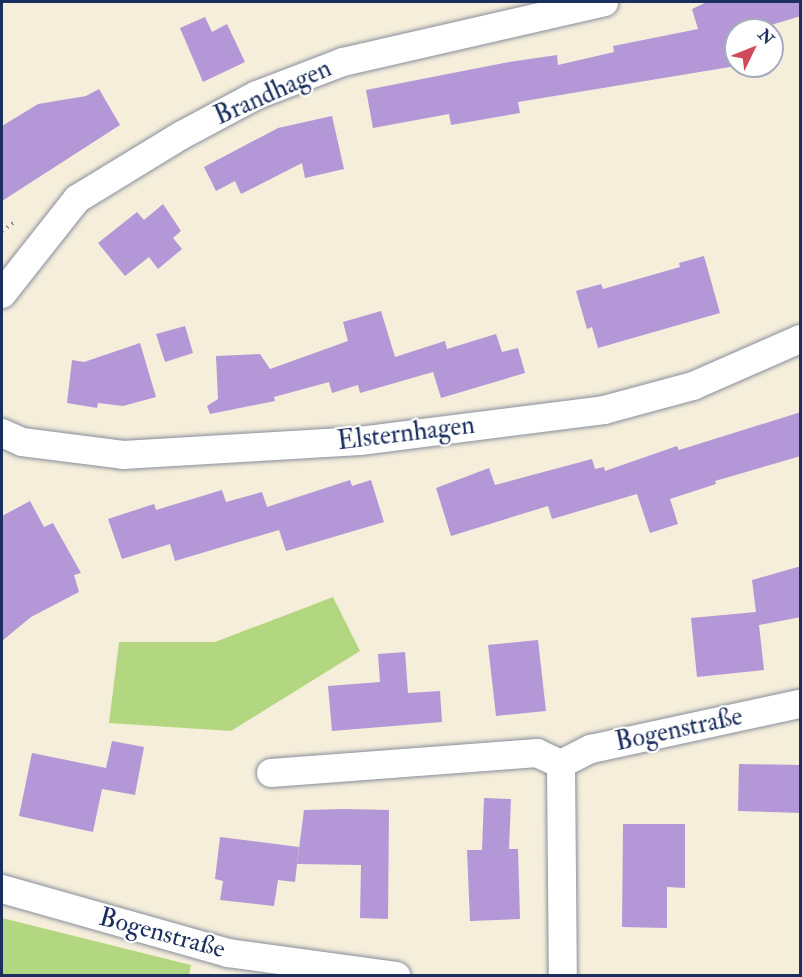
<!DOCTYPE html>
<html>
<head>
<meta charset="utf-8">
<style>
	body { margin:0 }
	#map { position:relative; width:802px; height:977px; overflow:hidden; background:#f5eedb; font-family:"IM FELL Double Pica",serif }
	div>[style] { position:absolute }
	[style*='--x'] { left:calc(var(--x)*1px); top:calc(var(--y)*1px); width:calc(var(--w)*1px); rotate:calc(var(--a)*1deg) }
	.green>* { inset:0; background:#b3d780 }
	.building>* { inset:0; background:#b497d6 }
	.path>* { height:4px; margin-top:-2px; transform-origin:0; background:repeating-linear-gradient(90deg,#888e9c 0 1.5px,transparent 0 6px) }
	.roads { filter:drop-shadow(0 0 2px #888e9c) drop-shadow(0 0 2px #888e9c) }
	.minor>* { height:28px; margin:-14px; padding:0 14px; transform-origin:14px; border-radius:14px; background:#fff }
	span { translate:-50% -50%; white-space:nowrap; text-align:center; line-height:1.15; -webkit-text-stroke:4.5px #fff; paint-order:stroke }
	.street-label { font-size:26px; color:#1b2f5e }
	.frame { position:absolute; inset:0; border:3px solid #1b2f5e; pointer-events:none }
	.north { position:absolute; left:724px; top:18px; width:60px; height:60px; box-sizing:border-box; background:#fff; border:2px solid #a4acbf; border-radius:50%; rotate:47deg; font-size:16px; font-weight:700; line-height:24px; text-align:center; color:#1b2f5e }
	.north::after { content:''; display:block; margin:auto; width:21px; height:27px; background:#d1495b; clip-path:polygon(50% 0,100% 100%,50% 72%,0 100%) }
</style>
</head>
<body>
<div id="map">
	<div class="green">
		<div style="clip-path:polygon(333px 597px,360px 651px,231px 731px,109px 723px,119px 642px,215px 642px)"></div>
		<div style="clip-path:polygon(2px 918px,191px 965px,189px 975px,2px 975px)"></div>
	</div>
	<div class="building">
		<div style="clip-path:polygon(707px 2px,801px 2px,801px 16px,771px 25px,772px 30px,736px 30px,736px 66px,518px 102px,520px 113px,451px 125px,449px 114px,373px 128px,366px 90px,509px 62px,557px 55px,558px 65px,614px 52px,613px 46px,698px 29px,692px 9px)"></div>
		<div style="clip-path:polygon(205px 17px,212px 32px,227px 24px,245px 62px,203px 82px,180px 28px)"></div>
		<div style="clip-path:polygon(99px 89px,120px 125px,2px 201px,2px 126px,38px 104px,86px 96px)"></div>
		<div style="clip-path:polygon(332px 116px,344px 169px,305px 178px,302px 163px,241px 194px,235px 181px,216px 191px,204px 167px,278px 128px)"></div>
		<div style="clip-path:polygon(163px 204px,181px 231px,173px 238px,182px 249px,158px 269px,149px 257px,125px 276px,98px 243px,137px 212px,144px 220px)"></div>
		<div style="clip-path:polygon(704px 256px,720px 313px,598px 348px,592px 327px,587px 329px,576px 291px,601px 284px,603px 289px,680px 267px,679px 263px)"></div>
		<div style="clip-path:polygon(381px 311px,395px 357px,445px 341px,447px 349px,496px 334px,502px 352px,518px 348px,525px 373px,441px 398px,433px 372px,360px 393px,358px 385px,332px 393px,329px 382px,274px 397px,275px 401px,210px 414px,207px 406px,218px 399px,216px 356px,260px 354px,270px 369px,348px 341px,343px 322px)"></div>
		<div style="clip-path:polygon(185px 326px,193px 353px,165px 362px,156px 334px)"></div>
		<div style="clip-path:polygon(140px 343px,156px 397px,123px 406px,98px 403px,97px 408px,67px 403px,72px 360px,84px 362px)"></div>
		<div style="clip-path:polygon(801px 412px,801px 456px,715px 481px,716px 484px,670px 499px,678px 524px,650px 533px,637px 494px,552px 519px,548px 506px,451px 536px,436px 488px,489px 468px,495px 485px,592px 459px,595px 469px,604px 467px,605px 471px,677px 446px,679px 450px)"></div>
		<div style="clip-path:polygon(350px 480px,352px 486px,371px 480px,384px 522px,286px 551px,279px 530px,175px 561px,170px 544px,122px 559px,108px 519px,154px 504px,156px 510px,222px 490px,226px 502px,262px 492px,267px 507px)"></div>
		<div style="clip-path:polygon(30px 501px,44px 527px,53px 523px,81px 573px,74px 575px,79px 592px,31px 617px,2px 641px,2px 516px)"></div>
		<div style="clip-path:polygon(801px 566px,801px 617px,759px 625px,764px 670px,697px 677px,691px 618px,756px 612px,752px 580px)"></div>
		<div style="clip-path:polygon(538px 640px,546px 711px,496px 716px,488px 645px)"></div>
		<div style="clip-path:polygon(405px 652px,408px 693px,440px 691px,442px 722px,332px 731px,328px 686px,380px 682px,378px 654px)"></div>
		<div style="clip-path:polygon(112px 741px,144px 747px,135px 795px,102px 789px,93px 832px,19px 816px,32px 753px,106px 768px)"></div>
		<div style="clip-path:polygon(739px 764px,801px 765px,800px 813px,738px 811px)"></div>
		<div style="clip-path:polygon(484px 798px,511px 799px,509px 849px,518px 849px,520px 919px,470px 921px,467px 850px,482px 850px)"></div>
		<div style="clip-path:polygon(344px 809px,389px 810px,388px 919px,360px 918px,361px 865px,297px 864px,304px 810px)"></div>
		<div style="clip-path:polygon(623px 824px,685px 824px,685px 888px,667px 887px,667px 928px,622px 927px)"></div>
		<div style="clip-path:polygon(220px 837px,299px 847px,295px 882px,278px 880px,274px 906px,220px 900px,223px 881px,215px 879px)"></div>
	</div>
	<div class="path">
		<div style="--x:2;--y:231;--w:17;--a:-36"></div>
	</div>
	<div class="roads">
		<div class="minor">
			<div style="--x:2;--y:294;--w:121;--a:-51.7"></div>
			<div style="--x:77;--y:199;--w:123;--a:-31.4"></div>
			<div style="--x:182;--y:135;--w:85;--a:-28.1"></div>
			<div style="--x:257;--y:95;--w:92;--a:-21"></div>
			<div style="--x:343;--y:62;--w:268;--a:-12.9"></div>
			<div style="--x:2;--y:433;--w:22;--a:24"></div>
			<div style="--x:22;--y:442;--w:102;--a:7.3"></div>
			<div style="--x:123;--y:455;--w:237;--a:-3.4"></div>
			<div style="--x:360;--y:441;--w:246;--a:-7.2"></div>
			<div style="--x:604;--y:410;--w:92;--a:-15.1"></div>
			<div style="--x:693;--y:386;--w:117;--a:-23.7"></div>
			<div style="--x:561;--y:764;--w:34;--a:-27"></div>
			<div style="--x:591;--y:749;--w:214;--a:-12.2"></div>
			<div style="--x:561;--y:764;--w:212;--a:89.5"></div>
			<div style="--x:271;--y:773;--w:267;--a:-4.3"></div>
			<div style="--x:537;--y:753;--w:26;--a:25"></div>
			<div style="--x:2;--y:889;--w:235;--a:15.8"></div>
			<div style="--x:228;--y:953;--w:170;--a:7.8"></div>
		</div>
	</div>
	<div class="street-label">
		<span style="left:273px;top:93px;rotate:-24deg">Brandhagen</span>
		<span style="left:406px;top:434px;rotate:-7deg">Elsternhagen</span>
		<span style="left:679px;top:730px;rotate:-12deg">Bogenstraße</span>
		<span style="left:162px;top:934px;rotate:15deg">Bogenstraße</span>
	</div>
	<div class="frame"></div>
	<div class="north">N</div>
</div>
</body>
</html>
